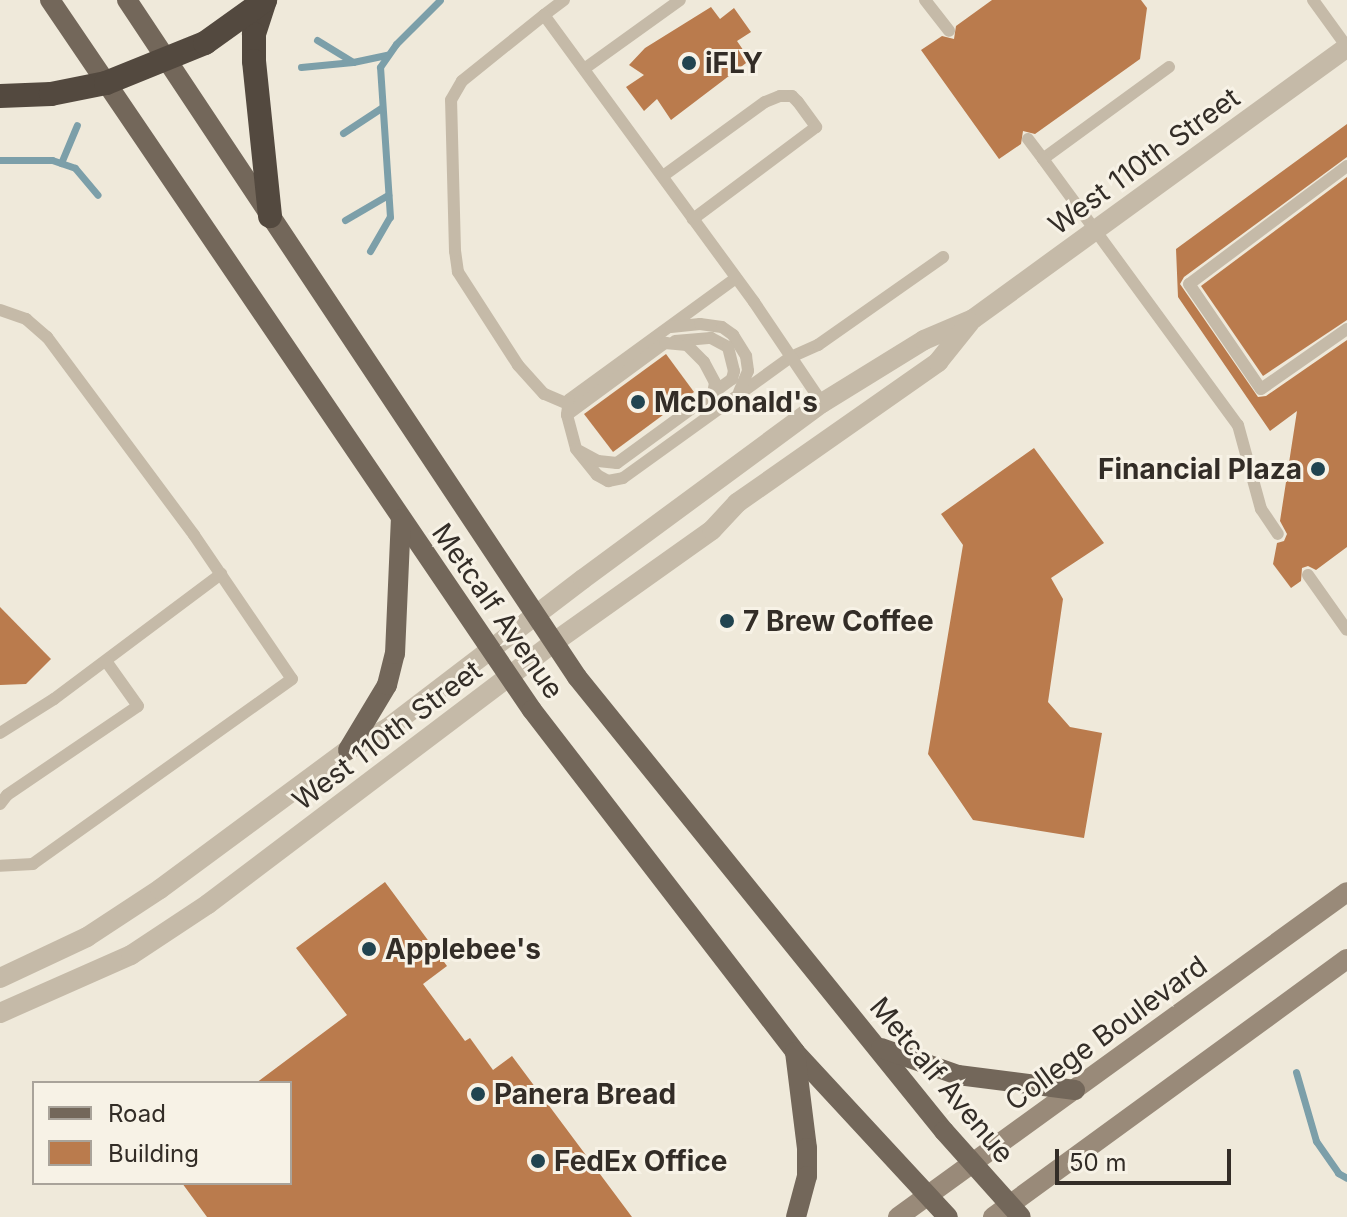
<!DOCTYPE html>
<html>
<head>
<meta charset="utf-8">
<style>
	body { margin:0 }
	#map { position:relative; width:1347px; height:1217px; overflow:hidden; background:#efe9da; font-family:Inter,sans-serif }
	div>[style] { position:absolute }
	[style*='--x'] { left:calc(var(--x)*1px); top:calc(var(--y)*1px); width:calc(var(--w)*1px); rotate:calc(var(--a)*1deg) }
	.stream>* { height:7px; margin:-3.5px; padding:0 3.5px; transform-origin:3.5px; border-radius:3.5px; background:#7c9fa9 }
	.building>* { inset:0; background:#ba7b4d }
	.lane>* { height:12px; margin:-6px; padding:0 6px; transform-origin:6px; border-radius:6px; background:#c5baa8 }
	.street>* { height:20px; margin:-10px; padding:0 10px; transform-origin:10px; border-radius:10px; background:#c5baa8 }
	.secondary>* { height:20px; margin:-10px; padding:0 10px; transform-origin:10px; border-radius:10px; background:#998a79 }
	.primary>* { height:20px; margin:-10px; padding:0 10px; transform-origin:10px; border-radius:10px; background:#73675a }
	.highway>* { height:24px; margin:-12px; padding:0 12px; transform-origin:12px; border-radius:12px; background:#53493f }
	.dots>* { width:22px; height:22px; translate:-50% -50%; box-sizing:border-box; border:4px solid #f7f2e6; border-radius:50% }
	span { translate:-50% -50%; white-space:nowrap; text-align:center; line-height:1.15; -webkit-text-stroke:6px #f7f2e6; paint-order:stroke }
	.poi-label { font-size:28px; color:#332d27; font-weight:700 }
	.left { translate:0 -50%; text-align:left }
	.right { translate:-100% -50%; text-align:right }
	.street-label { font-size:28px; color:#332d27 }
	.legend { position:absolute; left:32px; top:1081px; width:260px; height:104px; box-sizing:border-box; background:#f7f2e6; border:2px solid #a9a39a; margin:0; padding:10px 14px; list-style:none; font-size:24px; color:#332d27 }
	.legend li { display:flex; align-items:center; gap:16px; height:40px }
	.legend b { width:40px; border:2px solid #a9a39a }
	.scale { position:absolute; left:1055px; top:1149px; width:176px; height:36px; box-sizing:border-box; border:4px solid #332d27; border-top:0; padding-left:10px; font-size:24px; line-height:28px; white-space:nowrap; color:#332d27; -webkit-text-stroke:6px #f7f2e6; paint-order:stroke }
</style>
</head>
<body>
<div id="map">
	<div class="stream">
		<div style="--x:317;--y:40;--w:42;--a:31.4"></div>
		<div style="--x:353;--y:62;--w:35;--a:-12"></div>
		<div style="--x:301;--y:67;--w:52;--a:-5.5"></div>
		<div style="--x:343;--y:133;--w:45;--a:-33.3"></div>
		<div style="--x:0;--y:160;--w:52;--a:0"></div>
		<div style="--x:52;--y:160;--w:24;--a:19"></div>
		<div style="--x:75;--y:168;--w:35;--a:50"></div>
		<div style="--x:61;--y:163;--w:41;--a:-67.2"></div>
		<div style="--x:345;--y:220;--w:50;--a:-30.2"></div>
		<div style="--x:370;--y:251;--w:39;--a:-60"></div>
		<div style="--x:390;--y:217;--w:150;--a:-93.8"></div>
		<div style="--x:380;--y:67;--w:28;--a:-55"></div>
		<div style="--x:396;--y:44;--w:62;--a:-45"></div>
		<div style="--x:1296;--y:1072;--w:72;--a:73.8"></div>
		<div style="--x:1316;--y:1141;--w:39;--a:55"></div>
		<div style="--x:1338;--y:1173;--w:10;--a:29"></div>
	</div>
	<div class="building">
		<div style="clip-path:polygon(992px 0,1141px 0,1147px 8px,1140px 59px,1035px 134px,1023px 131px,1021px 144px,999px 159px,921px 50px,942px 36px,954px 39px,956px 26px)"></div>
		<div style="clip-path:polygon(711px 7px,720px 19px,734px 8px,751px 32px,737px 41px,750px 60px,671px 120px,657px 99px,644px 111px,626px 87px,644px 75px,629px 65px,645px 48px)"></div>
		<div style="clip-path:polygon(1347px 124px,1347px 157px,1184px 277px,1180px 284px,1258px 397px,1266px 396px,1347px 340px,1347px 547px,1316px 570px,1308px 566px,1302px 568px,1301px 581px,1291px 588px,1273px 564px,1277px 543px,1284px 541px,1287px 534px,1280px 521px,1297px 411px,1270px 431px,1178px 297px,1176px 249px)"></div>
		<div style="clip-path:polygon(1347px 177px,1347px 320px,1263px 376px,1201px 286px)"></div>
		<div style="clip-path:polygon(666px 354px,694px 392px,613px 452px,584px 414px)"></div>
		<div style="clip-path:polygon(1034px 448px,1104px 543px,1051px 578px,1063px 599px,1048px 702px,1070px 727px,1102px 733px,1084px 838px,973px 820px,928px 754px,963px 545px,941px 514px)"></div>
		<div style="clip-path:polygon(0 607px,51px 659px,26px 684px,0 685px)"></div>
		<div style="clip-path:polygon(385px 882px,447px 966px,423px 984px,465px 1041px,470px 1038px,493px 1070px,512px 1056px,632px 1217px,207px 1217px,182px 1183px,290px 1183px,290px 1083px,256px 1083px,347px 1015px,296px 948px)"></div>
	</div>
	<div class="lane">
		<div style="--x:925;--y:0;--w:39;--a:52"></div>
		<div style="--x:1313;--y:0;--w:58;--a:54.1"></div>
		<div style="--x:544;--y:15;--w:25;--a:-37"></div>
		<div style="--x:1169;--y:67;--w:156;--a:143.9"></div>
		<div style="--x:1043;--y:159;--w:330;--a:53.8"></div>
		<div style="--x:1238;--y:425;--w:87;--a:74.7"></div>
		<div style="--x:1261;--y:509;--w:30;--a:56"></div>
		<div style="--x:584;--y:69;--w:118;--a:-35.7"></div>
		<div style="--x:1028;--y:139;--w:25;--a:53"></div>
		<div style="--x:1347;--y:166;--w:197;--a:143.2"></div>
		<div style="--x:1189;--y:284;--w:127;--a:55.6"></div>
		<div style="--x:1261;--y:389;--w:105;--a:-34.9"></div>
		<div style="--x:663;--y:176;--w:126;--a:-36"></div>
		<div style="--x:765;--y:102;--w:16;--a:-22"></div>
		<div style="--x:780;--y:96;--w:12;--a:0"></div>
		<div style="--x:792;--y:96;--w:8;--a:45"></div>
		<div style="--x:798;--y:102;--w:31;--a:54"></div>
		<div style="--x:816;--y:127;--w:154;--a:143.2"></div>
		<div style="--x:736;--y:278;--w:207;--a:143.9"></div>
		<div style="--x:569;--y:400;--w:15;--a:98"></div>
		<div style="--x:567;--y:415;--w:35;--a:75"></div>
		<div style="--x:576;--y:449;--w:33;--a:51"></div>
		<div style="--x:597;--y:475;--w:13;--a:29"></div>
		<div style="--x:608;--y:481;--w:15;--a:-11"></div>
		<div style="--x:623;--y:478;--w:207;--a:-35.8"></div>
		<div style="--x:791;--y:357;--w:30;--a:-24"></div>
		<div style="--x:818;--y:345;--w:153;--a:-35.1"></div>
		<div style="--x:0;--y:310;--w:28;--a:19"></div>
		<div style="--x:26;--y:319;--w:28;--a:41"></div>
		<div style="--x:47;--y:337;--w:247;--a:53.4"></div>
		<div style="--x:194;--y:535;--w:174;--a:55.8"></div>
		<div style="--x:292;--y:679;--w:318;--a:144.5"></div>
		<div style="--x:33;--y:864;--w:33;--a:177"></div>
		<div style="--x:671;--y:327;--w:29;--a:-6"></div>
		<div style="--x:700;--y:324;--w:22;--a:8"></div>
		<div style="--x:722;--y:327;--w:14;--a:36"></div>
		<div style="--x:733;--y:335;--w:25;--a:58"></div>
		<div style="--x:746;--y:356;--w:15;--a:82"></div>
		<div style="--x:748;--y:371;--w:23;--a:113"></div>
		<div style="--x:675;--y:341;--w:36;--a:-5"></div>
		<div style="--x:711;--y:338;--w:19;--a:28"></div>
		<div style="--x:728;--y:347;--w:25;--a:76"></div>
		<div style="--x:734;--y:371;--w:8;--a:104"></div>
		<div style="--x:732;--y:379;--w:24;--a:144"></div>
		<div style="--x:568;--y:404;--w:26;--a:-157"></div>
		<div style="--x:544;--y:394;--w:39;--a:-132"></div>
		<div style="--x:518;--y:365;--w:111;--a:-122.8"></div>
		<div style="--x:458;--y:272;--w:21;--a:-98"></div>
		<div style="--x:455;--y:251;--w:151;--a:-91.5"></div>
		<div style="--x:451;--y:100;--w:22;--a:-60"></div>
		<div style="--x:462;--y:81;--w:105;--a:-38.8"></div>
		<div style="--x:544;--y:15;--w:356;--a:53.8"></div>
		<div style="--x:754;--y:302;--w:122;--a:56"></div>
		<div style="--x:567;--y:415;--w:122;--a:-36.3"></div>
		<div style="--x:665;--y:343;--w:22;--a:5"></div>
		<div style="--x:687;--y:345;--w:24;--a:45"></div>
		<div style="--x:704;--y:362;--w:24;--a:62"></div>
		<div style="--x:715;--y:383;--w:10;--a:101"></div>
		<div style="--x:713;--y:393;--w:119;--a:143.9"></div>
		<div style="--x:617;--y:463;--w:19;--a:-174"></div>
		<div style="--x:598;--y:461;--w:21;--a:-152"></div>
		<div style="--x:1308;--y:575;--w:67;--a:54.7"></div>
		<div style="--x:0;--y:733;--w:64;--a:-32.2"></div>
		<div style="--x:54;--y:699;--w:209;--a:-36.8"></div>
		<div style="--x:0;--y:804;--w:11;--a:-52"></div>
		<div style="--x:7;--y:795;--w:158;--a:-34.2"></div>
		<div style="--x:138;--y:706;--w:55;--a:-125.4"></div>
	</div>
	<div class="street">
		<div style="--x:0;--y:978;--w:96;--a:-25.2"></div>
		<div style="--x:87;--y:937;--w:87;--a:-33.3"></div>
		<div style="--x:160;--y:889;--w:234;--a:-36.5"></div>
		<div style="--x:348;--y:750;--w:46;--a:-28.8"></div>
		<div style="--x:388;--y:728;--w:245;--a:-37.4"></div>
		<div style="--x:583;--y:579;--w:297;--a:-36.4"></div>
		<div style="--x:822;--y:403;--w:120;--a:-31.7"></div>
		<div style="--x:924;--y:340;--w:53;--a:-23.2"></div>
		<div style="--x:973;--y:319;--w:462;--a:-36"></div>
		<div style="--x:0;--y:1013;--w:143;--a:-23.9"></div>
		<div style="--x:131;--y:955;--w:92;--a:-33.5"></div>
		<div style="--x:208;--y:904;--w:433;--a:-37.1"></div>
		<div style="--x:553;--y:643;--w:195;--a:-35.4"></div>
		<div style="--x:712;--y:530;--w:37;--a:-47"></div>
		<div style="--x:737;--y:503;--w:246;--a:-35"></div>
		<div style="--x:938;--y:362;--w:51;--a:-51.3"></div>
	</div>
	<div class="secondary">
		<div style="--x:898;--y:1217;--w:554;--a:-35.9"></div>
		<div style="--x:993;--y:1217;--w:438;--a:-36.1"></div>
	</div>
	<div class="primary">
		<div style="--x:50;--y:0;--w:858;--a:55.83"></div>
		<div style="--x:532;--y:710;--w:431;--a:52.4"></div>
		<div style="--x:795;--y:1052;--w:225;--a:47.2"></div>
		<div style="--x:127;--y:0;--w:813;--a:56.39"></div>
		<div style="--x:577;--y:677;--w:584;--a:51.05"></div>
		<div style="--x:944;--y:1131;--w:115;--a:48.2"></div>
		<div style="--x:348;--y:750;--w:76;--a:-59"></div>
		<div style="--x:387;--y:685;--w:32;--a:-76"></div>
		<div style="--x:395;--y:654;--w:135;--a:-87.5"></div>
		<div style="--x:881;--y:1048;--w:82;--a:19.3"></div>
		<div style="--x:958;--y:1075;--w:118;--a:7.3"></div>
		<div style="--x:795;--y:1052;--w:97;--a:82.9"></div>
		<div style="--x:807;--y:1148;--w:28;--a:90"></div>
		<div style="--x:807;--y:1176;--w:42;--a:105"></div>
	</div>
	<div class="highway">
		<div style="--x:265;--y:0;--w:36;--a:108"></div>
		<div style="--x:254;--y:34;--w:27;--a:90"></div>
		<div style="--x:254;--y:61;--w:156;--a:84.1"></div>
		<div style="--x:0;--y:96;--w:51;--a:-2.2"></div>
		<div style="--x:51;--y:94;--w:56;--a:-11.3"></div>
		<div style="--x:106;--y:83;--w:107;--a:-22"></div>
		<div style="--x:205;--y:43;--w:74;--a:-35.6"></div>
	</div>
	<div class="dots">
		<div style="left:689px;top:63px;background:#214450"></div>
		<div style="left:638px;top:402px;background:#214450"></div>
		<div style="left:1318px;top:469px;background:#214450"></div>
		<div style="left:727px;top:621px;background:#214450"></div>
		<div style="left:369px;top:949px;background:#214450"></div>
		<div style="left:478px;top:1094px;background:#214450"></div>
		<div style="left:538px;top:1161px;background:#214450"></div>
	</div>
	<div class="poi-label">
		<span class="left" style="left:705px;top:63px">iFLY</span>
		<span class="left" style="left:654px;top:402px">McDonald's</span>
		<span class="right" style="left:1302px;top:469px">Financial Plaza</span>
		<span class="left" style="left:743px;top:621px">7 Brew Coffee</span>
		<span class="left" style="left:385px;top:949px">Applebee's</span>
		<span class="left" style="left:494px;top:1094px">Panera Bread</span>
		<span class="left" style="left:554px;top:1161px">FedEx Office</span>
	</div>
	<div class="street-label">
		<span style="left:1144px;top:161px;rotate:-36deg">West 110th Street</span>
		<span style="left:498px;top:611px;rotate:55deg">Metcalf Avenue</span>
		<span style="left:387px;top:735px;rotate:-37deg">West 110th Street</span>
		<span style="left:1106px;top:1033px;rotate:-36deg">College Boulevard</span>
		<span style="left:942px;top:1080px;rotate:50deg">Metcalf Avenue</span>
	</div>
	<ul class="legend">
	<li><b style="height:10px;background:#73675a"></b>Road</li>
	<li><b style="height:22px;background:#ba7b4d"></b>Building</li>
	</ul>
	<div class="scale">50 m</div>
</div>
</body>
</html>
